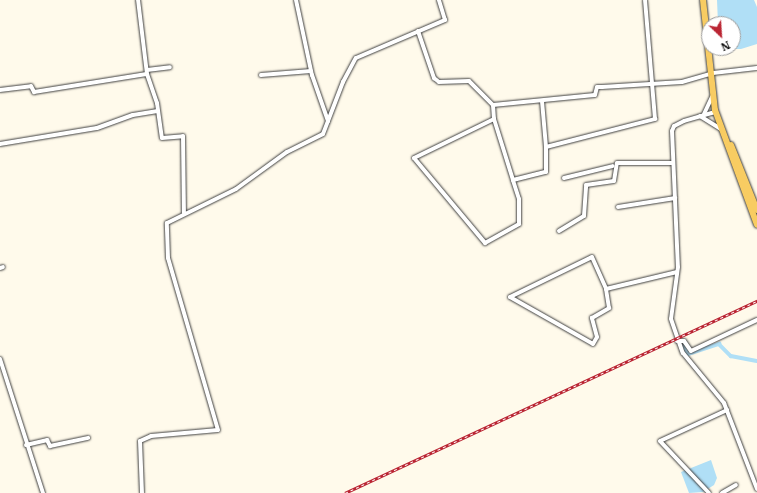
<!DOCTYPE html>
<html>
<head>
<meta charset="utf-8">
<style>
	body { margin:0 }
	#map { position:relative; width:757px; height:493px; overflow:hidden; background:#fffaeb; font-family:"IBM Plex Serif",serif }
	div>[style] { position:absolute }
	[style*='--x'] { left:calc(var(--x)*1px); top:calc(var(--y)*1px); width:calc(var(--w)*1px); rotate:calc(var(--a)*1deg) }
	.water>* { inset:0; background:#b0dff6 }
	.canal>* { height:3.5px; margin:-1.75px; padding:0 1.75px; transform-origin:1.75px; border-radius:1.75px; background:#b0dff6 }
	.roads { filter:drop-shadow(0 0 1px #3f3f3f) drop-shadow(0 0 1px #3f3f3f) }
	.minor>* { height:4px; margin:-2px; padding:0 2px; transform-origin:2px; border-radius:2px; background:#fff }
	.primary>* { height:6px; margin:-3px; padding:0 3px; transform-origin:3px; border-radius:3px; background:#f8cc62 }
	.rail>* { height:2.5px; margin-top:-1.25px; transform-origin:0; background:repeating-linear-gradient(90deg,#fff 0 3px,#ba2533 0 6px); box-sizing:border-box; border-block:1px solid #ba2533 }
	span { translate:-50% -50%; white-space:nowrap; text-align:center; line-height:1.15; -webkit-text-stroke:4px #fff; paint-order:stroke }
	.north { position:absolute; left:701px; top:16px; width:40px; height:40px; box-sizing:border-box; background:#fff; border:1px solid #9e9e9e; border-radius:50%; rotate:155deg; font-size:11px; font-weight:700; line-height:16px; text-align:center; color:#0c0c0c }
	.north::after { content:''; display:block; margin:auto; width:14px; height:18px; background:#ba2533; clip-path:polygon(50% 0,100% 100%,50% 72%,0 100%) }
</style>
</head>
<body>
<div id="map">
	<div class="water">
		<div style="clip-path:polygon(717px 0,754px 0,757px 7px,757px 44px,741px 49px,721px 49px,733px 48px,733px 24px,718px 24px)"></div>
		<div style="clip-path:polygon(711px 460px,717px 478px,714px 485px,703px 492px,689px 493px,681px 472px)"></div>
	</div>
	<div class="canal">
		<div style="--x:681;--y:343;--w:13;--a:58"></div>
		<div style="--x:688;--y:354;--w:33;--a:-18"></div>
		<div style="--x:719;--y:344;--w:17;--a:45"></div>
		<div style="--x:731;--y:356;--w:26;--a:11"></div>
	</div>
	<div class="roads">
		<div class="minor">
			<div style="--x:296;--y:0;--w:77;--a:78"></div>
			<div style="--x:312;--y:75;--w:49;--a:70.8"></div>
			<div style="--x:418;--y:31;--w:50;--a:71.2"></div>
			<div style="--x:434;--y:78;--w:6;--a:39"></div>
			<div style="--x:439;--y:82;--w:30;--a:-2"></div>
			<div style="--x:469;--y:81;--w:34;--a:45"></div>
			<div style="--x:493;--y:105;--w:14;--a:86"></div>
			<div style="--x:494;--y:119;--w:89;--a:154"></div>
			<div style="--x:414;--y:158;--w:111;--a:50.1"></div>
			<div style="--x:485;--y:243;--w:39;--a:-29"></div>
			<div style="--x:519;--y:224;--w:25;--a:-90"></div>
			<div style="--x:519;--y:199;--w:20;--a:-108"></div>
			<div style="--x:513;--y:180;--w:34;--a:-14"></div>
			<div style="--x:546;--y:172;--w:25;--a:-90"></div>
			<div style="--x:546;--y:147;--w:113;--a:-14.4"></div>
			<div style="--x:655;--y:119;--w:119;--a:-94.8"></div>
			<div style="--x:147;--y:70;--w:23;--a:-7"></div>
			<div style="--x:147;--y:74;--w:31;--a:71"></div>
			<div style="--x:157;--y:103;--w:35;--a:82"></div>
			<div style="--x:162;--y:138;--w:21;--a:-5"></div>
			<div style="--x:183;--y:136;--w:77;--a:89.3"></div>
			<div style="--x:261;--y:75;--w:50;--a:-4.6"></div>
			<div style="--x:0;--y:90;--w:31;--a:-7"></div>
			<div style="--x:31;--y:86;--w:7;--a:63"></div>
			<div style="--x:34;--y:92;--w:114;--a:-9.1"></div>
			<div style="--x:147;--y:74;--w:75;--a:-96.9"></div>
			<div style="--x:542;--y:101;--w:46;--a:85"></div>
			<div style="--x:493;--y:105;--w:102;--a:-5.6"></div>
			<div style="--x:595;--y:95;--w:8;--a:-76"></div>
			<div style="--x:597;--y:87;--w:5;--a:0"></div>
			<div style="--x:602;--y:87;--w:80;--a:-3.6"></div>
			<div style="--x:682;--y:82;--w:32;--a:-16"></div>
			<div style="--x:713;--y:73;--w:44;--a:-6.5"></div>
			<div style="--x:715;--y:112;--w:32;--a:164"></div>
			<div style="--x:684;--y:121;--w:11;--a:153"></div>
			<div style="--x:674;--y:126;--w:5;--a:112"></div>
			<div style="--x:672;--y:131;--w:136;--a:87.5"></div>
			<div style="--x:678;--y:267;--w:52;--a:97.7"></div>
			<div style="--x:671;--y:319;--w:36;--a:71"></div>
			<div style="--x:683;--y:353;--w:65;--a:50.6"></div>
			<div style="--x:724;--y:403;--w:92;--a:69"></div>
			<div style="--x:704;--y:114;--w:19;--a:-65"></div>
			<div style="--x:700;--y:116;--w:25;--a:32"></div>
			<div style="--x:494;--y:119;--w:64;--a:72.7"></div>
			<div style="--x:0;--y:144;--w:98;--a:-9.4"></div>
			<div style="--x:97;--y:128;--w:38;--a:-20"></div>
			<div style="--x:133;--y:115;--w:25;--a:-9"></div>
			<div style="--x:564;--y:178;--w:50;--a:-13.8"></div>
			<div style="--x:618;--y:207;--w:58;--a:-9"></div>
			<div style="--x:559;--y:231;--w:29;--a:-31"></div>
			<div style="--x:584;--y:216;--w:31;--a:-86"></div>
			<div style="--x:586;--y:185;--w:28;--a:-8"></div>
			<div style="--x:614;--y:181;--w:18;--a:-81"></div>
			<div style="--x:617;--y:163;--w:55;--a:0"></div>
			<div style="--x:0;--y:268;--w:3;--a:-18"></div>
			<div style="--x:510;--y:297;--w:91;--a:-26"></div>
			<div style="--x:592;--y:257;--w:35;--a:66"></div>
			<div style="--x:606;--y:289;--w:73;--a:-13.5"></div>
			<div style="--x:510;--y:297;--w:95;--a:29.5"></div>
			<div style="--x:593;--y:344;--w:8;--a:-60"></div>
			<div style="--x:597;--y:337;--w:20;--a:-105"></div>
			<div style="--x:592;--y:318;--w:20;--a:-30"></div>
			<div style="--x:609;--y:308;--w:19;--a:-99"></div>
			<div style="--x:677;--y:341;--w:7;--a:0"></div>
			<div style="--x:684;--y:341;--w:12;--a:55"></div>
			<div style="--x:691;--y:351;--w:73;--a:-25.2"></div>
			<div style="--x:0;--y:359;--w:141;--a:72.2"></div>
			<div style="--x:26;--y:445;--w:22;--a:-13"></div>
			<div style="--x:47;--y:440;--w:7;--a:63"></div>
			<div style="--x:50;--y:446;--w:39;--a:-12"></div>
			<div style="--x:142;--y:493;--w:52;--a:-92.2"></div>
			<div style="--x:140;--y:441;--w:12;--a:-24"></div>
			<div style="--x:151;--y:436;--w:67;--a:-5.1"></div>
			<div style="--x:218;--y:430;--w:179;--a:-106.2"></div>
			<div style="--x:168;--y:258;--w:35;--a:-92"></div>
			<div style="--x:167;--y:223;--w:77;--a:-26.2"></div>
			<div style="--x:236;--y:189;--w:63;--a:-36"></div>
			<div style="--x:287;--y:152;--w:40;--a:-26.6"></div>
			<div style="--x:323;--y:134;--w:56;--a:-69"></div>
			<div style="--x:343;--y:82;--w:27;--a:-62"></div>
			<div style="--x:356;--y:58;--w:97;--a:-23.1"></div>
			<div style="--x:445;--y:20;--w:21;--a:-107"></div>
			<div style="--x:709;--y:493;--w:71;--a:-133.3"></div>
			<div style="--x:660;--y:441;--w:74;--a:-24.8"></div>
			<div style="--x:722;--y:493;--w:16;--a:-30"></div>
		</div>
		<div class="primary">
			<div style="--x:703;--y:0;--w:111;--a:83.8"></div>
			<div style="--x:715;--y:110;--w:122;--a:69.9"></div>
			<div style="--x:731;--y:145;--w:70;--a:68.2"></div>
		</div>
	</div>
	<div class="rail">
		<div style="--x:345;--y:493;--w:455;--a:-25"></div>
	</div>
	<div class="north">N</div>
</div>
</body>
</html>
